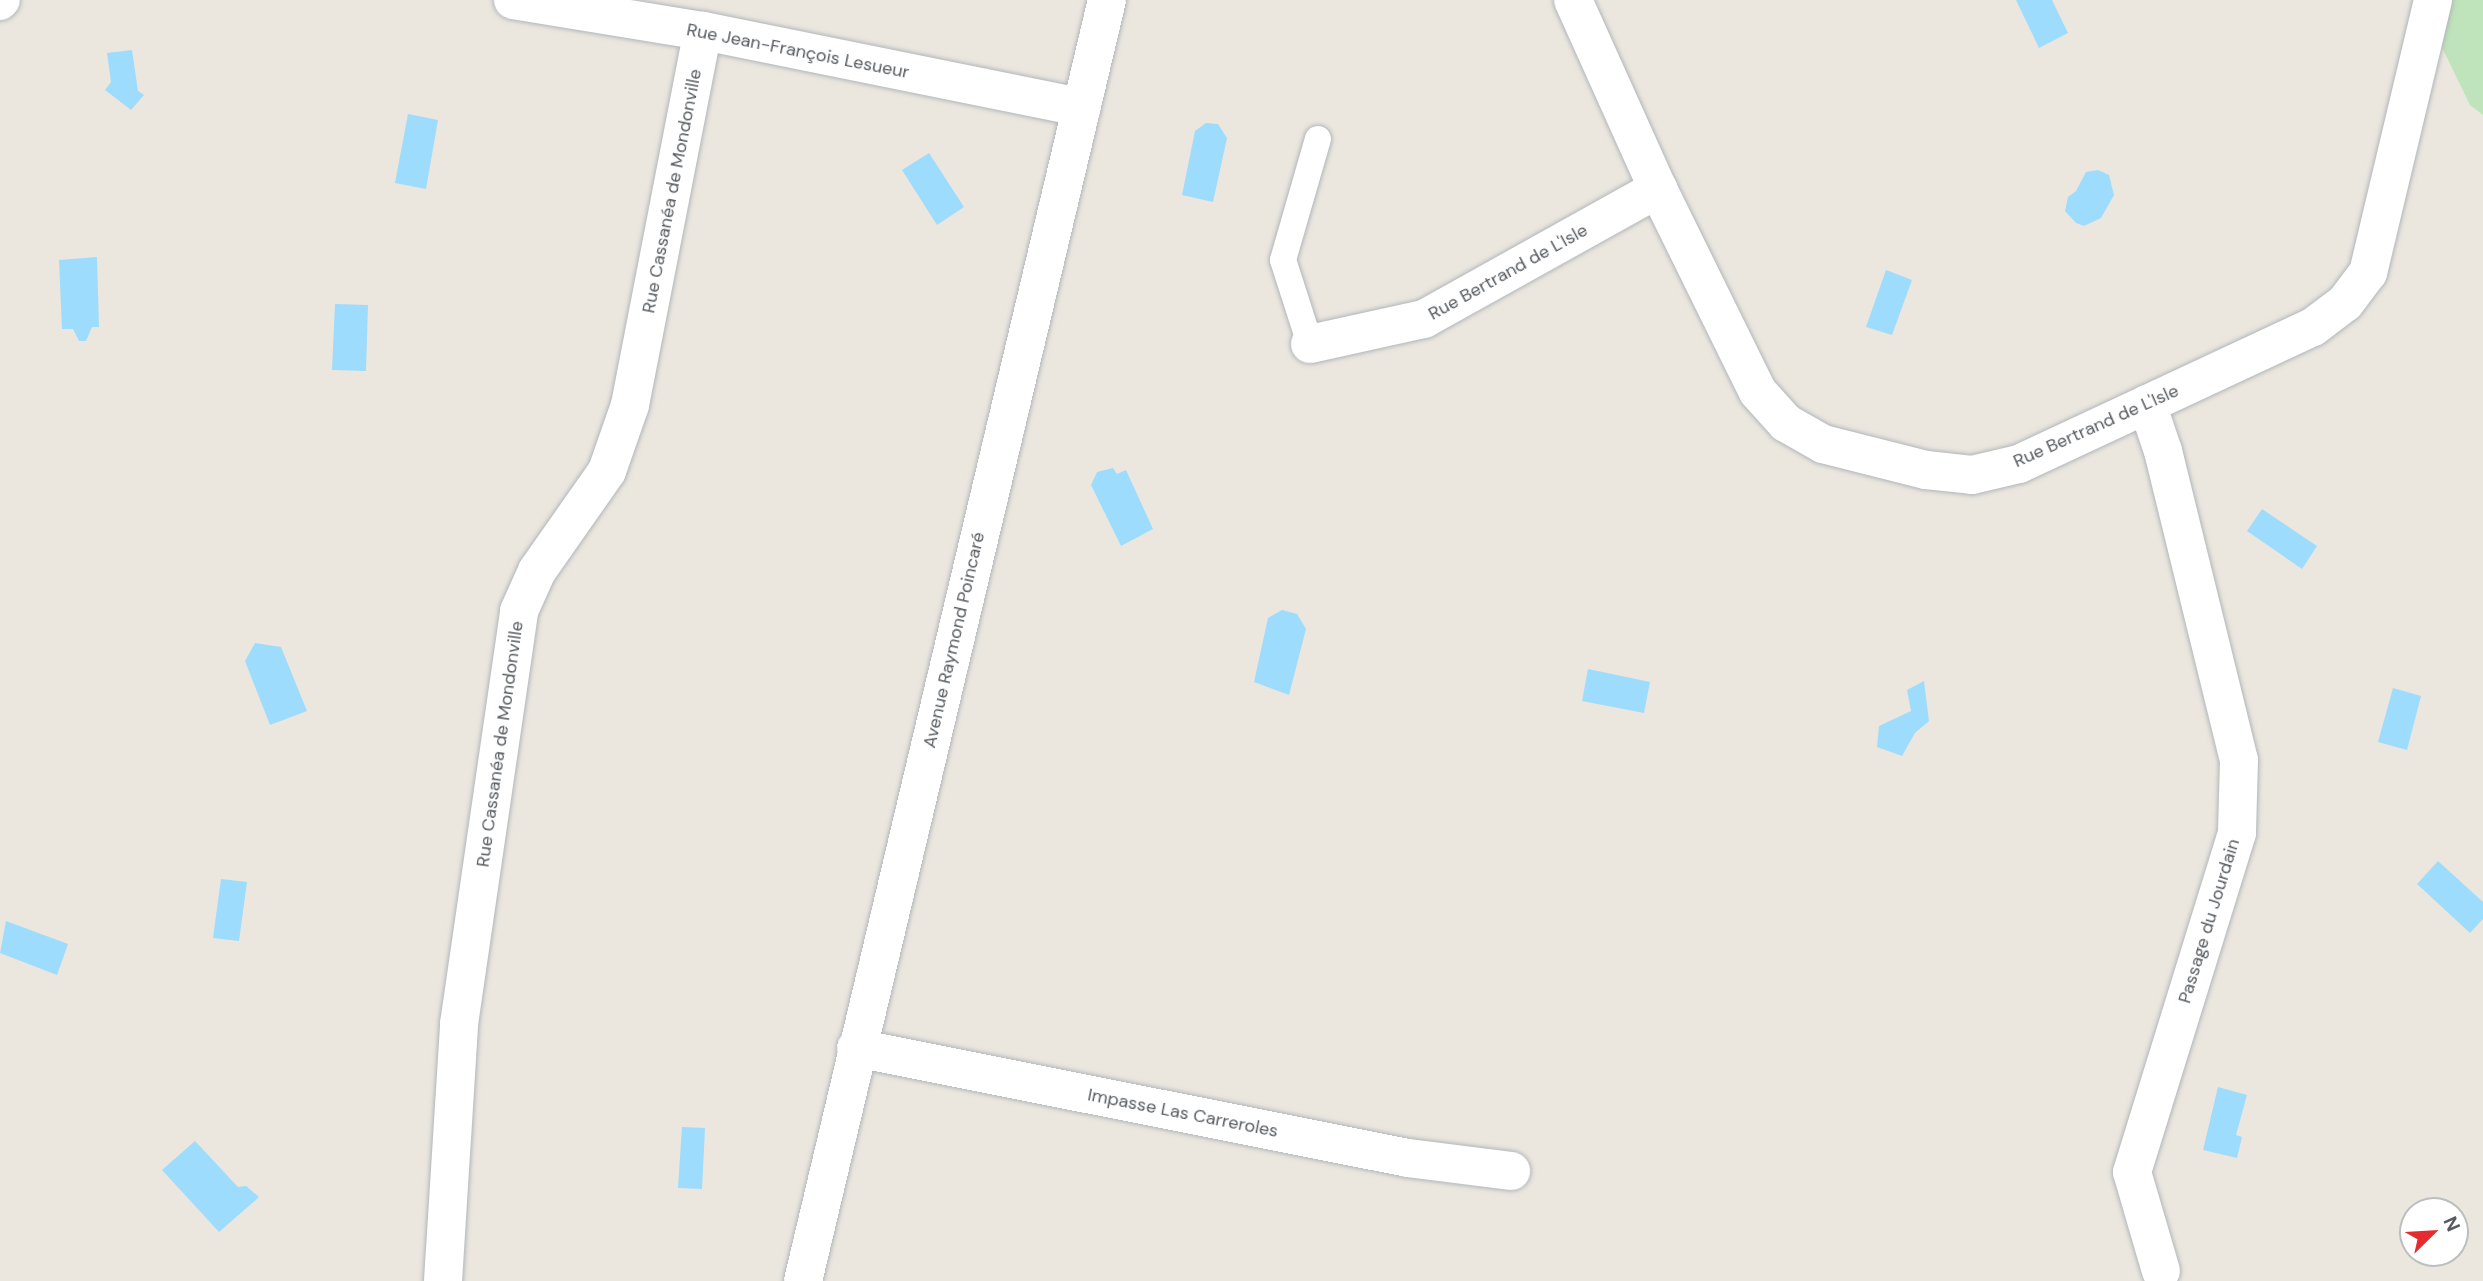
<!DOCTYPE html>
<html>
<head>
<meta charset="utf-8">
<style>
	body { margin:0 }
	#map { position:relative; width:2483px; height:1281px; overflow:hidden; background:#ebe7df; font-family:"DM Sans",sans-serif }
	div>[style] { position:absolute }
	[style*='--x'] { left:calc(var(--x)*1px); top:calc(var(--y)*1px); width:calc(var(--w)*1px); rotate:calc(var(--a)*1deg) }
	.green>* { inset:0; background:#bfe3bb }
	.water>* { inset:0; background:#9ddcfd }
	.roads { filter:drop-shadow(0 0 2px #b2b6ba) drop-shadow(0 0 2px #b2b6ba) }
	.service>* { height:26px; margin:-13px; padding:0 13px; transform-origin:13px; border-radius:13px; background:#fff }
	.minor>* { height:38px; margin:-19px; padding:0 19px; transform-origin:19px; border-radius:19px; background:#fff }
	.secondary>* { height:38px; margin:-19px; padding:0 19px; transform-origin:19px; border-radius:19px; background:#fff }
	span { translate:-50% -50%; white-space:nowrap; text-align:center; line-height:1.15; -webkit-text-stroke:5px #fff; paint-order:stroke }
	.street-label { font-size:18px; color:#585c60 }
	.north { position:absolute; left:2399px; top:1197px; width:70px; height:70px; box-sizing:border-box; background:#fff; border:2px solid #bcbebf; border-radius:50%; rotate:66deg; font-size:19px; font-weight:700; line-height:28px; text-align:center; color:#585c60 }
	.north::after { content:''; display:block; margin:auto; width:24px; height:32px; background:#e52b2e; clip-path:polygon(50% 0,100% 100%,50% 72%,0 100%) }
</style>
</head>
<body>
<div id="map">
	<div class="green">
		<div style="clip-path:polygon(2419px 0,2483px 0,2483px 115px,2470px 105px)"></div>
	</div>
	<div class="water">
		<div style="clip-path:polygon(2016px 0,2052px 0,2068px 33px,2039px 48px)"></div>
		<div style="clip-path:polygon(132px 50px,138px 91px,144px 95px,131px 110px,105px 90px,111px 82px,107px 53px)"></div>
		<div style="clip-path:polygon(408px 114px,438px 120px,426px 189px,395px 183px)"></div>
		<div style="clip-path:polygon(1206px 123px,1218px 124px,1227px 138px,1213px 202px,1182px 195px,1195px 131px)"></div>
		<div style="clip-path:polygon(929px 153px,964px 207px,937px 225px,902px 170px)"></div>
		<div style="clip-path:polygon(2098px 170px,2109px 175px,2114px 195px,2101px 218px,2084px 226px,2076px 223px,2065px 211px,2068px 197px,2076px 191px,2086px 172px)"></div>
		<div style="clip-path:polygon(97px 257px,99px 327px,92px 327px,86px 341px,79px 341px,73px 329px,62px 329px,59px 260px)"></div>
		<div style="clip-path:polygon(1886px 270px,1912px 280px,1892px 335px,1866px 327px)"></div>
		<div style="clip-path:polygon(335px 304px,368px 305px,366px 371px,332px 370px)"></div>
		<div style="clip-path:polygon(1113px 468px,1117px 474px,1126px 470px,1153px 529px,1121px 546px,1091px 485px,1097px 472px)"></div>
		<div style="clip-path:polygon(2262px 509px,2317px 546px,2302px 569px,2247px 531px)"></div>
		<div style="clip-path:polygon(1282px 610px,1297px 614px,1306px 629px,1289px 695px,1254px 682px,1268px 618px)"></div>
		<div style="clip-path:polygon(255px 643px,281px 647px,307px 711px,270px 725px,245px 661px)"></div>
		<div style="clip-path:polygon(1588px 669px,1650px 682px,1644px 713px,1582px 701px)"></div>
		<div style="clip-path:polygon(1924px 681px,1929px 721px,1915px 733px,1902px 756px,1877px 747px,1879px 726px,1911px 711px,1907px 690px)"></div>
		<div style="clip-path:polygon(2393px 688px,2421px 696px,2407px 750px,2378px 742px)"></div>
		<div style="clip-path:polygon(2438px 861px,2483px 902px,2483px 919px,2470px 933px,2417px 884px)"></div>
		<div style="clip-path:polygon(221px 879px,247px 882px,239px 941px,213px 938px)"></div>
		<div style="clip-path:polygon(6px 921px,68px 944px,57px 975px,0 953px)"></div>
		<div style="clip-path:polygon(2218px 1087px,2247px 1095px,2236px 1135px,2242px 1137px,2237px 1158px,2203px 1150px)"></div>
		<div style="clip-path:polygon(682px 1127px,705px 1128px,702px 1189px,678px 1188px)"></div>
		<div style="clip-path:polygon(195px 1141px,238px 1187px,246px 1186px,259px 1197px,219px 1232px,162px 1170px)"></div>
	</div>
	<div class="roads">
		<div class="service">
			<div style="--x:1310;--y:344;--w:88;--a:-107.8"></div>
			<div style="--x:1283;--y:260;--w:126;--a:-73.9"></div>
		</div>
		<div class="minor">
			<div style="--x:513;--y:0;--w:193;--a:9.3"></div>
			<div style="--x:703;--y:31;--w:386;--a:11.4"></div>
			<div style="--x:1573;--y:0;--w:207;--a:65.8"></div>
			<div style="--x:1658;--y:189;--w:226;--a:63.8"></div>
			<div style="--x:1758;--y:392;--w:42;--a:47.9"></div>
			<div style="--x:1786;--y:423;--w:43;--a:29.6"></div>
			<div style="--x:1823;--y:444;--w:106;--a:14.2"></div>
			<div style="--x:1926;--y:470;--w:46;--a:6.2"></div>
			<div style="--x:1972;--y:475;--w:48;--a:-13.2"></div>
			<div style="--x:2019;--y:464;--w:324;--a:-25"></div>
			<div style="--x:2313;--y:327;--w:40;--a:-37"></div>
			<div style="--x:2345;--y:303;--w:38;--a:-53"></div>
			<div style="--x:2368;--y:273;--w:281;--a:-76.6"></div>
			<div style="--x:0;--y:1;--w:1;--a:-45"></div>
			<div style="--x:1310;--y:344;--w:117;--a:-12.4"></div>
			<div style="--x:1424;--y:319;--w:268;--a:-29.1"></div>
			<div style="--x:2147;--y:404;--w:50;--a:71.2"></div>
			<div style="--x:2163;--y:451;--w:318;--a:76.2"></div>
			<div style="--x:2239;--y:760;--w:73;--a:91.6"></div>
			<div style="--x:2237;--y:833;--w:355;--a:107.2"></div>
			<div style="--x:2132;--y:1172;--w:103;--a:73.7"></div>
			<div style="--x:856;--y:1048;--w:563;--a:11.27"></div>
			<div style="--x:1408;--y:1158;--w:104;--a:7.2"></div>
			<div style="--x:443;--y:1281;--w:257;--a:-86.4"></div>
			<div style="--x:459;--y:1024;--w:417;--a:-81.7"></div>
			<div style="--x:519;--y:611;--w:44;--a:-65.8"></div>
			<div style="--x:537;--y:571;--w:122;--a:-55"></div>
			<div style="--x:607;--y:471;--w:70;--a:-70.8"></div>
			<div style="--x:630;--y:405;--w:381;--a:-79"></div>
		</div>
		<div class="secondary">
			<div style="--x:803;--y:1281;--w:1317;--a:-76.65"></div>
		</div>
	</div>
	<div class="street-label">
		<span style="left:798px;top:51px;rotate:11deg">Rue Jean-François Lesueur</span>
		<span style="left:672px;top:191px;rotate:-79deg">Rue Cassanéa de Mondonville</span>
		<span style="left:1508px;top:272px;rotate:-29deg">Rue Bertrand de L'Isle</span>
		<span style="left:2096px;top:426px;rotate:-24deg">Rue Bertrand de L'Isle</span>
		<span style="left:954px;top:640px;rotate:-77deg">Avenue Raymond Poincaré</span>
		<span style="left:500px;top:744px;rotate:-82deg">Rue Cassanéa de Mondonville</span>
		<span style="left:2209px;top:921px;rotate:-73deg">Passage du Jourdain</span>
		<span style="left:1183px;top:1113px;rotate:11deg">Impasse Las Carreroles</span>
	</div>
	<div class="north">N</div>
</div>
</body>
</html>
